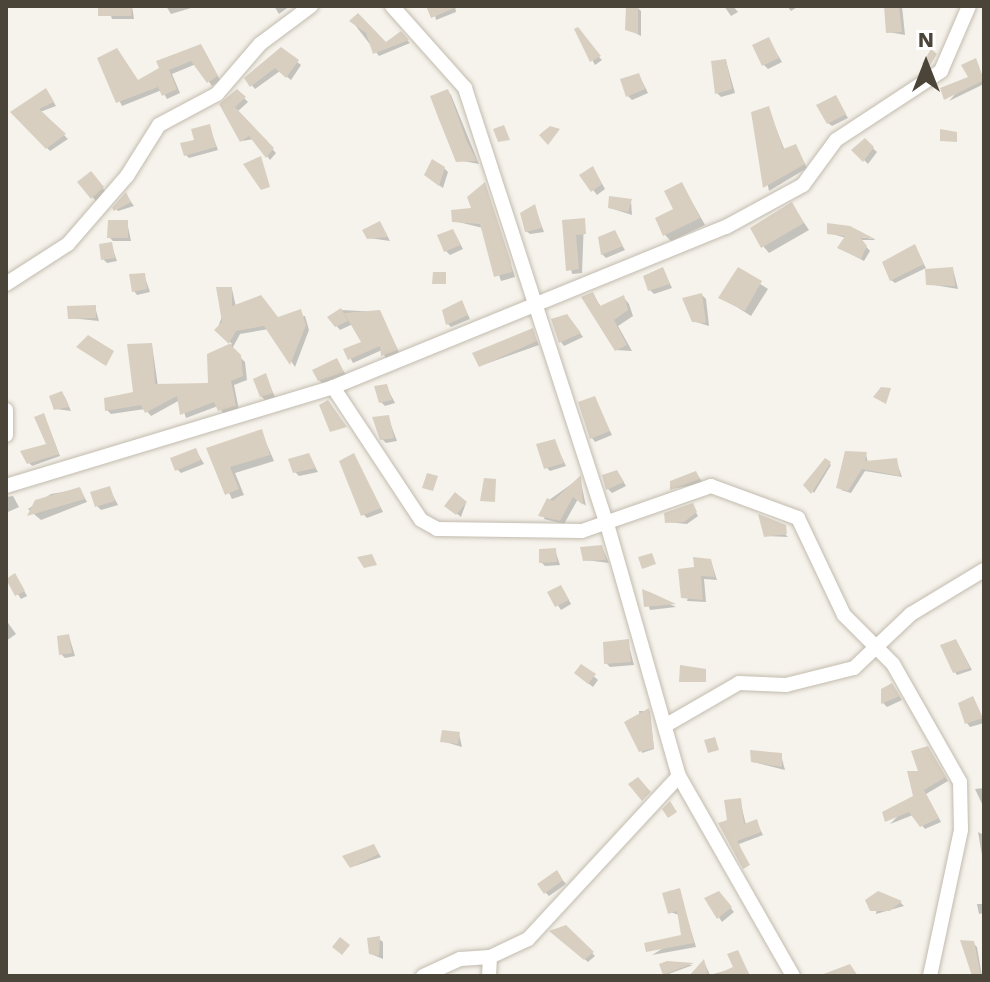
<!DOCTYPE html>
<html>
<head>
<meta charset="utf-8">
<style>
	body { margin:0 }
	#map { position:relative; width:990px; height:982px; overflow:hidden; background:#f6f3ec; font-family:"Work Sans",sans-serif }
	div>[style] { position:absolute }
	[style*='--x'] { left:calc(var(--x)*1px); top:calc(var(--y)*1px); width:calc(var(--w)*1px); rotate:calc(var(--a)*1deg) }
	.shadow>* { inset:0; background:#0003 }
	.building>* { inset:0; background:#d8cfc1 }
	.roads { filter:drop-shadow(0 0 2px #c2bbae) drop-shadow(0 0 2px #c2bbae) }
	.minor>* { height:14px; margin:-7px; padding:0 7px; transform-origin:7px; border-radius:7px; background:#fff }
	span { translate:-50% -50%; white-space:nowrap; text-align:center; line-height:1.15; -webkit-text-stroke:6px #fff; paint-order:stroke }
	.frame { position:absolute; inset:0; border:8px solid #4b4439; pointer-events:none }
	.north { position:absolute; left:886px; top:24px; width:80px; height:80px; -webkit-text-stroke:6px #fff; paint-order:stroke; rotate:0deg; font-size:22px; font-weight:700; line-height:32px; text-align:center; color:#4b4439 }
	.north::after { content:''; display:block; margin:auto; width:28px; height:36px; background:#4b4439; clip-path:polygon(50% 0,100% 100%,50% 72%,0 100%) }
</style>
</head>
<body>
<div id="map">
	<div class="shadow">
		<div style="clip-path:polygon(108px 6px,132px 6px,134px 19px,112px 19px)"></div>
		<div style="clip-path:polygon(166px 6px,191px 6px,191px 8px,171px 14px)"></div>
		<div style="clip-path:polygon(274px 6px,290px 6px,279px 14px)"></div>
		<div style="clip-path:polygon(433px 6px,455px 6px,456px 12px,436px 20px)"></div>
		<div style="clip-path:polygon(724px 6px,733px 6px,738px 12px,731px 16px)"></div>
		<div style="clip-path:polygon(799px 6px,791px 11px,787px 6px)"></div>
		<div style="clip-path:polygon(886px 6px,902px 6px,905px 35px,888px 32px)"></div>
		<div style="clip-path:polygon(637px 7px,641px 11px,641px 36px,627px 29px)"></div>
		<div style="clip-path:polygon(352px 21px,386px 44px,401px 34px,410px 43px,379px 56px)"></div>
		<div style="clip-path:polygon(581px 39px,602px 60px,595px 65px)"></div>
		<div style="clip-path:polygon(769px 40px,782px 62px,768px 69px,764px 65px)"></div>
		<div style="clip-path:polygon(281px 49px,301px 65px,291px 80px,280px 71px,255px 89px,246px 78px)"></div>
		<div style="clip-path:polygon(204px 50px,220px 80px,212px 86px,196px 64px,172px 74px,180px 93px,167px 99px,162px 90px,122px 106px,99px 59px,139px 82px)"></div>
		<div style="clip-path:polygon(975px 60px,984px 84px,949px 101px,970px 78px)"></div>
		<div style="clip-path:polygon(726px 61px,735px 93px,721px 97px,717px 93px)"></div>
		<div style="clip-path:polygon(639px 75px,648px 93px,632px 100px,628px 96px)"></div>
		<div style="clip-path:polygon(237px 91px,248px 102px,237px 112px,276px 153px,270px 160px,254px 139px,242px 141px,221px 105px)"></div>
		<div style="clip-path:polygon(448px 91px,451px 95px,479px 164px,458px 160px)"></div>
		<div style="clip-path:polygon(49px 94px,56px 106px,40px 112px,68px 139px,50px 151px,13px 112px)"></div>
		<div style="clip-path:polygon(836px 98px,848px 118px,832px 126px,828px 123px)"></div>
		<div style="clip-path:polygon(768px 108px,785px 151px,796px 146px,807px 168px,769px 191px,753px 113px)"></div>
		<div style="clip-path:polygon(209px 126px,218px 150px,189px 158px,186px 155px)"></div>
		<div style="clip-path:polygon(865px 141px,877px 152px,868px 164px,854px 150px)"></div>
		<div style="clip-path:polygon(444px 168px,448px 172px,443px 188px,430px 179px)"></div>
		<div style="clip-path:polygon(596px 173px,605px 189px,597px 195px,582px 175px)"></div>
		<div style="clip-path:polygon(90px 174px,106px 192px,96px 201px,80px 183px)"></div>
		<div style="clip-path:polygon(682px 184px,705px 225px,671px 241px,665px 235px)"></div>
		<div style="clip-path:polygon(485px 185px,515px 277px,501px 281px,483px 228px,454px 221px,474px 209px)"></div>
		<div style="clip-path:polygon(126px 195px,134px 206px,118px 211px,115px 208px)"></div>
		<div style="clip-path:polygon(631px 201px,632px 215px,610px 208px)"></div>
		<div style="clip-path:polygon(792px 205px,809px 230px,769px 253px,763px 246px)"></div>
		<div style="clip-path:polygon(534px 206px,544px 232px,530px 234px,526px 231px)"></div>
		<div style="clip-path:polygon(584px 220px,582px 273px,572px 274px,564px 222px)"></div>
		<div style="clip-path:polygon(127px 222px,131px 241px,113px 241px,109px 237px)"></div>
		<div style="clip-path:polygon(383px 228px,390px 241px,369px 238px)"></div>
		<div style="clip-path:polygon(453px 231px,463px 249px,450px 255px,446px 251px)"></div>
		<div style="clip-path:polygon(615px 233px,625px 250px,606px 258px,602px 254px)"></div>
		<div style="clip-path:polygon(829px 233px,874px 239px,875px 240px,860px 240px,870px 251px,864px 261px,843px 250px,846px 238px)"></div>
		<div style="clip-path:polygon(111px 244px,117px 261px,107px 263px,103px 259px)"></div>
		<div style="clip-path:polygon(914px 246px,926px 268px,895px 283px,891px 280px)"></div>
		<div style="clip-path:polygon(663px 269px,672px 288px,654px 294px,650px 290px)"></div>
		<div style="clip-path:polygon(953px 269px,958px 289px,928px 284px)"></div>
		<div style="clip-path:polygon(739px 270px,768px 289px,751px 316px,721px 297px)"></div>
		<div style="clip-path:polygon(144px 275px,150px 292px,137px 295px,134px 291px)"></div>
		<div style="clip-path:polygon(232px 289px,236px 307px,278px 319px,305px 316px,309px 330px,295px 367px,269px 329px,240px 334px,232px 349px,245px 362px,247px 380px,234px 385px,239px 410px,224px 414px,218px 406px,186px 418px,180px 400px,151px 416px,145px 409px,111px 414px,107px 410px,135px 394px,152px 345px,158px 386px,210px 385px,209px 355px,232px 344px,217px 330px)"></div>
		<div style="clip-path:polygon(592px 294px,602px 308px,624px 298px,629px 304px,633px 316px,618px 326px,632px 351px,616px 350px)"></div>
		<div style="clip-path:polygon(702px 295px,706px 299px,709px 326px,693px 321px)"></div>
		<div style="clip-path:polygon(462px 302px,470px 319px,451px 327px,448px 324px)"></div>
		<div style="clip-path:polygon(95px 307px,99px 321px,70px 318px)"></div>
		<div style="clip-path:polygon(341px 310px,379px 312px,400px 354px,386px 359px,382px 350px,353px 363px,346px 350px,364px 343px,353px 324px,340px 330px,330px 318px)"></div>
		<div style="clip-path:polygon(570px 320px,583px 337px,564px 346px,561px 342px)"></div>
		<div style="clip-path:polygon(532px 330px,539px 345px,480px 366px)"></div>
		<div style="clip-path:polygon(336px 361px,347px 376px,323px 384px,319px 380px)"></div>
		<div style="clip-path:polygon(265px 375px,275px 397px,265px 400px,261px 396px)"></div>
		<div style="clip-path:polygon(386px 386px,395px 403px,385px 406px,381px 402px)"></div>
		<div style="clip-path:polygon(61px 393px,65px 397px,71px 411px,56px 409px)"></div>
		<div style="clip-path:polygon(594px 399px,612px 435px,595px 442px,592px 438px)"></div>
		<div style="clip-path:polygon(44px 415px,60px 456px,32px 466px,23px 456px,48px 445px)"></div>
		<div style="clip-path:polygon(388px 417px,397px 441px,386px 443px,382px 439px)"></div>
		<div style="clip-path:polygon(261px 431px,274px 461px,235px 473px,244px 495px,232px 499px,208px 450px)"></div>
		<div style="clip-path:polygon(554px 441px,566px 466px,550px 471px,546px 467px)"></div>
		<div style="clip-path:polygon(196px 450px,204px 464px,181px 473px,177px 469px)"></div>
		<div style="clip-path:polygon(866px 454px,868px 463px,896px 460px,902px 477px,865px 471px,851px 493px,841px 490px)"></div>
		<div style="clip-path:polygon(308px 455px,318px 472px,299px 476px,295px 472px)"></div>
		<div style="clip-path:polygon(354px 455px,383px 512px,367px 518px,363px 514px)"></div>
		<div style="clip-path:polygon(826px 461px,831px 465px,814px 493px,806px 485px)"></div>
		<div style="clip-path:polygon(696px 473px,703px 483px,672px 489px)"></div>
		<div style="clip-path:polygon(620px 476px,626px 486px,612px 493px,608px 489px)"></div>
		<div style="clip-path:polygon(580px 478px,586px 506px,578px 499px,564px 524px,544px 519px,549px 500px)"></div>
		<div style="clip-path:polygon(109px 488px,118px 505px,101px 510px,97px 506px)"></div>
		<div style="clip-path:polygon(80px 489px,87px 502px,41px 520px,28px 509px,51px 494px)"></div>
		<div style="clip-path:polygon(13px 496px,19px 507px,8px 512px,6px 497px)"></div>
		<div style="clip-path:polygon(466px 503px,461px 517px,451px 509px)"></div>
		<div style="clip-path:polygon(692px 505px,698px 516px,687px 524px,667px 522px)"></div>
		<div style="clip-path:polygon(773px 522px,788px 537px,766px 536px)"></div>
		<div style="clip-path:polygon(602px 547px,609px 563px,585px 560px)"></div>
		<div style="clip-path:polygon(555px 550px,560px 565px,545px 566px,541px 562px)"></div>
		<div style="clip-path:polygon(711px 561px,717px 580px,704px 579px,706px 602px,687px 601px,696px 568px)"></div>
		<div style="clip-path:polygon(8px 579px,18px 580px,27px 596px,21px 599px)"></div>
		<div style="clip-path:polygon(564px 591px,571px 604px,561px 610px,550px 593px)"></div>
		<div style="clip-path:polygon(644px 592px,674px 606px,676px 607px,650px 610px)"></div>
		<div style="clip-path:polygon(6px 620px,16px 634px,6px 641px)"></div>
		<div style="clip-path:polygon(69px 636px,75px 656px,65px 658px,61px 654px)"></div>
		<div style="clip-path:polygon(628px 642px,634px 665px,610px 667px,606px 663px)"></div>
		<div style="clip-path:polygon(958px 644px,972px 670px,957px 675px,955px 672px)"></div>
		<div style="clip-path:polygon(582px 666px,598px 680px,593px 687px,580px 677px)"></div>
		<div style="clip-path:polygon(896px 690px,902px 700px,887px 707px,883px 703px)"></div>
		<div style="clip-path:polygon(973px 699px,984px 723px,970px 727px,967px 723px)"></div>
		<div style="clip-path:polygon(639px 711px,650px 711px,654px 749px,642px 753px)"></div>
		<div style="clip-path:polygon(459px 734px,462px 747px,442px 741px)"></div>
		<div style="clip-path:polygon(931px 752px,948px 781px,926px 794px,941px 822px,925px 829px,913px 815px,890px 824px,916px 798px)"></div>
		<div style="clip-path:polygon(781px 755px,785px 770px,753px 762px)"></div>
		<div style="clip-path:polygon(984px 788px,984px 808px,975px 789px)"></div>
		<div style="clip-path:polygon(740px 800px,746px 825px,756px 821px,763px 835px,739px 844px,748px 871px,729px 821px)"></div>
		<div style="clip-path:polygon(978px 832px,984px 835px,984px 867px)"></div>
		<div style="clip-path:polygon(376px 849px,381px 857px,352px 867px)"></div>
		<div style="clip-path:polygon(560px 877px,566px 884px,549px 896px,545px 892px)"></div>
		<div style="clip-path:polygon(679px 891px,696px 947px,652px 955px,683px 936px,679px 915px,670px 912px)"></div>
		<div style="clip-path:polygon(879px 893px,900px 902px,904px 906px,876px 914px)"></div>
		<div style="clip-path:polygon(722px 897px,734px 912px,722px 922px,707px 899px)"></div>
		<div style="clip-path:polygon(977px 904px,984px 904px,984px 913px,979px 914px)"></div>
		<div style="clip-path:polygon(566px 927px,595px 956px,588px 962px,553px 931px)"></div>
		<div style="clip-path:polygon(379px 939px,383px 942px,383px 959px,371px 954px)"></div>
		<div style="clip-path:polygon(973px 943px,977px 947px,982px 976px,974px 976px)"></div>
		<div style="clip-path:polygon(737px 952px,750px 976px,697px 976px,704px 962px,710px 975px,736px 968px)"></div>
		<div style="clip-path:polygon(667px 963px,693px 965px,666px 975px)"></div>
	</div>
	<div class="building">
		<div style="clip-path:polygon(98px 6px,132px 6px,131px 16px,98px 16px)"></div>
		<div style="clip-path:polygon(426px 6px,459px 6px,431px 18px)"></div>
		<div style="clip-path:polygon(626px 6px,638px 6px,638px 34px,625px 30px)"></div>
		<div style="clip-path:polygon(884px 6px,899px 6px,902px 32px,886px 33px)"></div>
		<div style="clip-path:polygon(358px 13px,386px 42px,401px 31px,409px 40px,373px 54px,366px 33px,349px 21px)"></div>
		<div style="clip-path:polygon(578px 27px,601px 56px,590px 62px,574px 29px)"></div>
		<div style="clip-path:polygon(769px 37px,779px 58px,762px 66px,752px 45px)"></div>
		<div style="clip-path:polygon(201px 44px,218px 76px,207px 83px,191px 61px,169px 70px,177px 89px,162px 96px,158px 87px,116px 103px,97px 58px,117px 48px,138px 80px,159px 68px,156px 61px)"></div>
		<div style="clip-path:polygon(281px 47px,299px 60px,286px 78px,275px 68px,250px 87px,244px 78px)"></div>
		<div style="clip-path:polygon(931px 49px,937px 54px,929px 67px,922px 64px)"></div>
		<div style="clip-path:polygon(976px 58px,984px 80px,944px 100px,940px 88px,968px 77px,961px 65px)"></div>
		<div style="clip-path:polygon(726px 59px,732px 89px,715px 94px,711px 61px)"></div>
		<div style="clip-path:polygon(639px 73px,645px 89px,626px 97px,620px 79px)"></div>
		<div style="clip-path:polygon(46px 88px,54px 102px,39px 109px,66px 134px,46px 149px,10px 112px)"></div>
		<div style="clip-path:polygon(237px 89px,246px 97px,235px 107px,274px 148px,266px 158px,249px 136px,240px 142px,219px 104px)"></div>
		<div style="clip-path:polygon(448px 89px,467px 142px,477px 161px,456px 162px,438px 117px,430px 96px)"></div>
		<div style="clip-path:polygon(836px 95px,846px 114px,827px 124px,816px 105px)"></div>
		<div style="clip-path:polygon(769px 106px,783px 149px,796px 144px,805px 164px,763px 188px,751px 112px)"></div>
		<div style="clip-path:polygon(210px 124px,216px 147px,184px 156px,180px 143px,194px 140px,191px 129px)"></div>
		<div style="clip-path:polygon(504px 125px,510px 140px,498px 142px,493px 129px)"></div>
		<div style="clip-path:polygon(550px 126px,560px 129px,548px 145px,539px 135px)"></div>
		<div style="clip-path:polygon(940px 129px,957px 132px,957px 142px,940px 141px)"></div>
		<div style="clip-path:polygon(865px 138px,874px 147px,863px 162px,851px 150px)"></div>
		<div style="clip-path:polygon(261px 156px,270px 187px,261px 190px,243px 164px)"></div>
		<div style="clip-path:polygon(432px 159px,445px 167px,439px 186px,424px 175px)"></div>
		<div style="clip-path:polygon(593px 166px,602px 184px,591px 192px,579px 175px)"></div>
		<div style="clip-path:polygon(91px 171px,104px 187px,91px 199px,77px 182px)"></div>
		<div style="clip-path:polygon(485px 182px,511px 262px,512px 272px,494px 277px,480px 224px,452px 222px,451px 210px,471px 208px,467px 197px)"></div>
		<div style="clip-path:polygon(682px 182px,700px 218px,663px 236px,655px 218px,673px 209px,664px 191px)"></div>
		<div style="clip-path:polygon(126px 192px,131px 202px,114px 211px,112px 208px)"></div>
		<div style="clip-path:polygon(609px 196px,632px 199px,628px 212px,608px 208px)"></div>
		<div style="clip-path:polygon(792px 202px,804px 223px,761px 248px,750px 228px)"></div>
		<div style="clip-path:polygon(535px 204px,542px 228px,525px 232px,520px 213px)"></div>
		<div style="clip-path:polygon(585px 218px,586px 234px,576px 235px,579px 269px,566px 271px,562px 220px)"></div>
		<div style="clip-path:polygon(108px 220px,128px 220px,128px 238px,107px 238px)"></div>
		<div style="clip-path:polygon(380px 221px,388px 237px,367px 239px,362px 230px)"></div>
		<div style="clip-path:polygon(827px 223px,850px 226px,875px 239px,860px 237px,867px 246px,861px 259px,837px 248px,845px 236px,827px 234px)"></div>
		<div style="clip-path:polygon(453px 229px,461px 245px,444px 252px,437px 235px)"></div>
		<div style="clip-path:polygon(615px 230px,623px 246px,601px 255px,598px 237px)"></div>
		<div style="clip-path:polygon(112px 242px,115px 258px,101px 260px,99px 244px)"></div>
		<div style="clip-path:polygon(915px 244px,924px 264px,890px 281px,882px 262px)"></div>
		<div style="clip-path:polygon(663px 267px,670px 284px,648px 291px,643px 276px)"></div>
		<div style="clip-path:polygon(738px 267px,762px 281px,745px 311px,718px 298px)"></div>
		<div style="clip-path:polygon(953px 267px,955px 286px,926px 285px,925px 269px)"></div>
		<div style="clip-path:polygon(433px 272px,446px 272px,446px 284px,432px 284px)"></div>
		<div style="clip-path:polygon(145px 273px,147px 289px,132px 292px,129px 274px)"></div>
		<div style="clip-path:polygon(216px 287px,232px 287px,232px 306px,261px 295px,278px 317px,301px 309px,306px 325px,290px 365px,264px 326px,236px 331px,229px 343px,241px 355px,243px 376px,231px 381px,236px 406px,218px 411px,214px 402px,180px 415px,177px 396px,145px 413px,141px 405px,105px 411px,104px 398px,133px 392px,127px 344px,152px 343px,155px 384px,208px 383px,207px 354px,229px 344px,214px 330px,222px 322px)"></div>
		<div style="clip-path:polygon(593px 292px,600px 306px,624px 295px,628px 310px,614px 320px,627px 345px,615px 351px,581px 297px)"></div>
		<div style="clip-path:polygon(702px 293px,706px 323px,692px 322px,682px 298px)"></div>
		<div style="clip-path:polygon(462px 300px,468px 315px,446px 325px,442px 310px)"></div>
		<div style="clip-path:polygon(96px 305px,96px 318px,68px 319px,67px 306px)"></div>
		<div style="clip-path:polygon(341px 308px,348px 321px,335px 327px,327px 317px)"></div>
		<div style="clip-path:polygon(380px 310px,398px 350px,381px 356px,380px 346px,348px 360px,343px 349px,361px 342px,344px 313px)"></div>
		<div style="clip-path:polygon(567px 314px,581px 333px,559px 343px,551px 319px)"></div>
		<div style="clip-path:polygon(533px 328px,537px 341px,479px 367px,472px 353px)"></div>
		<div style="clip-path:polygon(88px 335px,114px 351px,106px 366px,76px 347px)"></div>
		<div style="clip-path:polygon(337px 358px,344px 372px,318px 381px,312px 370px)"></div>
		<div style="clip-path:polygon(266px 373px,273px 393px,260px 397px,253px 379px)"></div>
		<div style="clip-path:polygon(387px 384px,392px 400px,379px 403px,374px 386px)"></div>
		<div style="clip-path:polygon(881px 387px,891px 388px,886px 404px,873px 397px)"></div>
		<div style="clip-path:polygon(62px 391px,69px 407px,54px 410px,49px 396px)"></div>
		<div style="clip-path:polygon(595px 396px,610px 431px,590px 439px,578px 402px)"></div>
		<div style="clip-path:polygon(328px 400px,347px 427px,330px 432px,319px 405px)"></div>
		<div style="clip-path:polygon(44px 413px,59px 454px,27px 464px,20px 451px,46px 444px,34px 417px)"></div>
		<div style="clip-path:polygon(389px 415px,394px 438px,380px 440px,372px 417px)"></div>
		<div style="clip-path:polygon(262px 429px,270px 455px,230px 467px,239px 489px,225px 495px,206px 448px)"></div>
		<div style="clip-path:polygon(555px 439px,564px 463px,544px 469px,536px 444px)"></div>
		<div style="clip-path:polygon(196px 448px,201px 460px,175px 471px,170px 458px)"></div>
		<div style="clip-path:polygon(845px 451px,867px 452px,865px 461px,897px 458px,900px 476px,862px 469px,848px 491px,836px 488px)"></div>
		<div style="clip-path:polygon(309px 453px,316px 468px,293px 473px,288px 459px)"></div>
		<div style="clip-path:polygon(354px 453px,381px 508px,361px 516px,339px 461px)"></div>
		<div style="clip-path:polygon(825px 458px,831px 462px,811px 494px,803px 485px)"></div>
		<div style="clip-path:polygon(617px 470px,624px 482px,606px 490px,602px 475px)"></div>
		<div style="clip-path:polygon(696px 471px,700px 479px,670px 490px,670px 481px)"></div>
		<div style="clip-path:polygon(427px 473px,438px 476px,433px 491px,422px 488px)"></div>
		<div style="clip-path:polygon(581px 475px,583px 505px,573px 497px,560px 521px,538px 516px,547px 498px,553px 501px)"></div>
		<div style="clip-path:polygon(484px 478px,496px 479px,495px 502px,480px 501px)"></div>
		<div style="clip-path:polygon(110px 486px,115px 501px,95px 507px,90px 492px)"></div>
		<div style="clip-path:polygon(80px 487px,85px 499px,27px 516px,35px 500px)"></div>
		<div style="clip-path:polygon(455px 492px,467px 502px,456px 515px,444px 506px)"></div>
		<div style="clip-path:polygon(693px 503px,697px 512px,684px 522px,665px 523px,664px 513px)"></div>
		<div style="clip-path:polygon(758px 514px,786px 525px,787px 534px,764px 537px)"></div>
		<div style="clip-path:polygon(602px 545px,606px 560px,583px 561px,580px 547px)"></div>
		<div style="clip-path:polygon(556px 548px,557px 562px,539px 563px,539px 549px)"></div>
		<div style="clip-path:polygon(652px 553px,656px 564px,642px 569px,638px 557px)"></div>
		<div style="clip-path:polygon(372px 554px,377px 565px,364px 568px,357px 557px)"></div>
		<div style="clip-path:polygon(693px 557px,711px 559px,715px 577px,701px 576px,703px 600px,681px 598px,678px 569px,694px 567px)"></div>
		<div style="clip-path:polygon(15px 573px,25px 591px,15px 596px,6px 579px)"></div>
		<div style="clip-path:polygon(561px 585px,569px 600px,555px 607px,547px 592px)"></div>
		<div style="clip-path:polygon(642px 589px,652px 593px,676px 604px,644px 607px)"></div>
		<div style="clip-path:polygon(69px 634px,72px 653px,59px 655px,57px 636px)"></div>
		<div style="clip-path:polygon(629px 639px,631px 662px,604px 664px,603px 642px)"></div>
		<div style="clip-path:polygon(956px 639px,970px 668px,953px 673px,940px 645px)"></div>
		<div style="clip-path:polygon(581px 664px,596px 674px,588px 684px,574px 673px)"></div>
		<div style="clip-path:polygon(680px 665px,706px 669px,706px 682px,679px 682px)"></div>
		<div style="clip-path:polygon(892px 683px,900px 696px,881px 704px,881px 689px)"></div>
		<div style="clip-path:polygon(973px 696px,983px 718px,965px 724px,958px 703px)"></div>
		<div style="clip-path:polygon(649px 708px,654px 748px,639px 752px,624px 722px)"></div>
		<div style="clip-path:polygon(442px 730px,460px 732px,458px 744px,440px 742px)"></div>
		<div style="clip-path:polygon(715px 737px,719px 750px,708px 753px,704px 740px)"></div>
		<div style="clip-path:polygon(928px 746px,946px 777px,924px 790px,939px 818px,920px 827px,909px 812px,885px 822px,882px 812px,913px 796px,907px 771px,918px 771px,911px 751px)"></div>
		<div style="clip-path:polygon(750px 750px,782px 753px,782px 767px,751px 762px)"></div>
		<div style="clip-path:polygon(638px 777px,651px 792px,642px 801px,628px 784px)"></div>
		<div style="clip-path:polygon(741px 798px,744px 824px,757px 819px,761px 832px,737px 841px,750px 865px,743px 869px,718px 823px,727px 820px,724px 800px)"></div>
		<div style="clip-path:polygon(670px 801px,677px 812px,668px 818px,662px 809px)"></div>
		<div style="clip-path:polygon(374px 844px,379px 854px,350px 868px,342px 856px)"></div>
		<div style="clip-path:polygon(557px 870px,563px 880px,544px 894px,537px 884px)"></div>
		<div style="clip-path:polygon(680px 888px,694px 943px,646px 952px,644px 943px,681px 935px,677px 911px,668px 914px,662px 893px)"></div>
		<div style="clip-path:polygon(719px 891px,732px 907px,717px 919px,704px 898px)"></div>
		<div style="clip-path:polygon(878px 891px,902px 901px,890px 911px,870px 911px,865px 900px)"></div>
		<div style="clip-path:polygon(566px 925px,594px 952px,584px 960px,549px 931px)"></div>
		<div style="clip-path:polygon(380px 936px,379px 956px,369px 954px,367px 938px)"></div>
		<div style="clip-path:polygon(340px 937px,350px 945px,342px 955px,332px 947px)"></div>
		<div style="clip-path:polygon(960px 940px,974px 941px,981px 976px,972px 976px)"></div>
		<div style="clip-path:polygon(738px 950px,750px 976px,713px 976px,733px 967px,727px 954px)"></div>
		<div style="clip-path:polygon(704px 959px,708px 976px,689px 976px)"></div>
		<div style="clip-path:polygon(667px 961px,694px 963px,663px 975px,659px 964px)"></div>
		<div style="clip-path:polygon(850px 964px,858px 976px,821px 976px,821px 975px)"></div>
	</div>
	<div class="roads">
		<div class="minor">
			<div style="--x:392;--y:6;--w:110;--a:48.3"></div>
			<div style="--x:465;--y:88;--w:459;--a:72"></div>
			<div style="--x:607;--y:524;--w:262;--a:74.1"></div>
			<div style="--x:679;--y:776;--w:230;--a:60.3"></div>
			<div style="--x:6;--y:284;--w:74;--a:-32.8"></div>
			<div style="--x:68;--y:244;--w:90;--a:-49.1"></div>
			<div style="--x:127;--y:176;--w:60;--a:-57.9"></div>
			<div style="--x:159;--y:125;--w:66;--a:-28.1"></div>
			<div style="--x:217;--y:94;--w:66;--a:-49.3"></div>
			<div style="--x:260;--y:44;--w:64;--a:-36.7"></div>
			<div style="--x:333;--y:387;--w:159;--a:56.5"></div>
			<div style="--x:421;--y:520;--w:18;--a:29"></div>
			<div style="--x:437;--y:529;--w:145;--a:0.8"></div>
			<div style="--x:582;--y:531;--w:137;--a:-19.2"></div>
			<div style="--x:711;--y:486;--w:93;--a:20.2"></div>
			<div style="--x:798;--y:518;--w:107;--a:64.6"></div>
			<div style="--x:844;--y:615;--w:69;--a:45"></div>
			<div style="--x:893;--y:664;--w:136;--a:60.4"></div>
			<div style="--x:960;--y:782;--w:48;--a:88.8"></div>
			<div style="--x:961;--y:830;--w:149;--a:102"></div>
			<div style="--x:6;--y:410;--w:25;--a:90"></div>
			<div style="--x:6;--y:486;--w:342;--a:-16.8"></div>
			<div style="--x:333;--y:387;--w:424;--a:-22.2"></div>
			<div style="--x:726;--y:227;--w:88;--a:-28.6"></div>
			<div style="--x:803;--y:185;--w:56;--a:-53.7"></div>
			<div style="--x:836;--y:140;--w:126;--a:-33.3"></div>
			<div style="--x:941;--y:71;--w:71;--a:-66.7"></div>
			<div style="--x:668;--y:724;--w:82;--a:-30"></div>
			<div style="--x:739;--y:683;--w:47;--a:2.4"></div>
			<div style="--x:786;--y:685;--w:70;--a:-14"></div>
			<div style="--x:854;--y:668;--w:79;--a:-43.5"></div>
			<div style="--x:911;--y:614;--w:85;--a:-31.1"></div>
			<div style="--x:423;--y:976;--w:41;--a:-24.7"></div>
			<div style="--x:460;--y:959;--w:30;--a:-4"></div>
			<div style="--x:489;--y:976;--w:19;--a:-87"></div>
			<div style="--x:490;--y:957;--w:42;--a:-25.3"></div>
			<div style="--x:528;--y:939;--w:222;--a:-47.2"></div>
		</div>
	</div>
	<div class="frame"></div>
	<div class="north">N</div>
</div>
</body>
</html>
